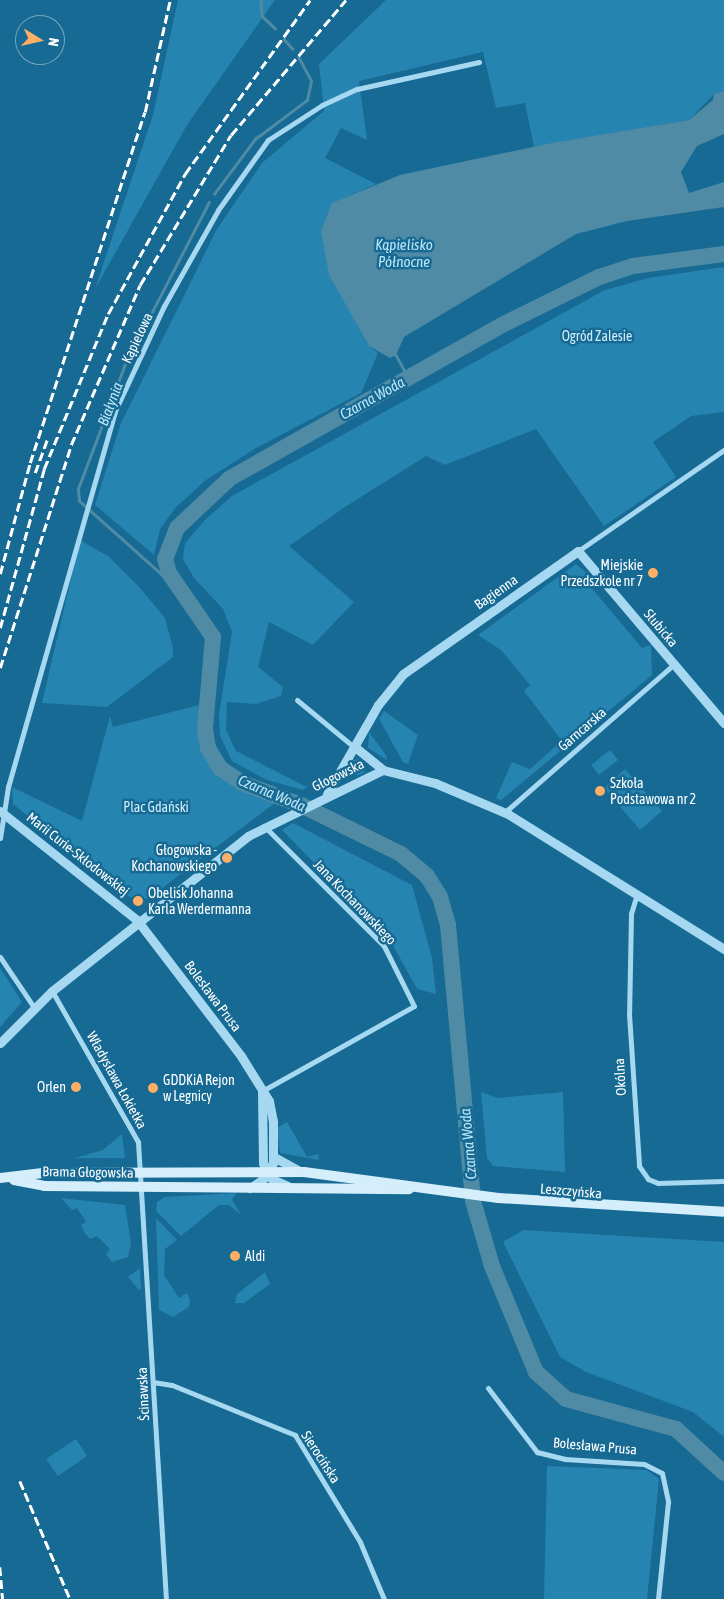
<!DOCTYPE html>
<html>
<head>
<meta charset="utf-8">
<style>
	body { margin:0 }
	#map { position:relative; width:724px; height:1599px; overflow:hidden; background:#166a93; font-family:"Asap Condensed",sans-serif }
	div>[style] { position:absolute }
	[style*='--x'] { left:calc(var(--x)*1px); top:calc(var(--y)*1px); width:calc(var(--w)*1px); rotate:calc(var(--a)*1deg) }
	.green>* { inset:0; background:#2684b0 }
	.round { border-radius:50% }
	.water>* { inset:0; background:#508ba6 }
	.stream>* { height:2.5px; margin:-1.25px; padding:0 1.25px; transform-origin:1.25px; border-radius:1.25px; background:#508ba6 }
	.river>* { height:16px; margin:-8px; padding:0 8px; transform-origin:8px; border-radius:8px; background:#508ba6 }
	.minor>* { height:5px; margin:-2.5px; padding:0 2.5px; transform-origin:2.5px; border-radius:2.5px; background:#a6d9f1 }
	.tertiary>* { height:9px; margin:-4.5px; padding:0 4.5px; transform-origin:4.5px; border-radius:4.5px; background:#a6d9f1 }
	.secondary>* { height:10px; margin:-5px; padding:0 5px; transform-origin:5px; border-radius:5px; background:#d4eefb }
	.rail>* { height:2.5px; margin-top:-1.25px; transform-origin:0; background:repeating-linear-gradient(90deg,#fff 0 9px,transparent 0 13px) }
	.dots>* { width:14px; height:14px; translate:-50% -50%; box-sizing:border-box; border:2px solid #166a93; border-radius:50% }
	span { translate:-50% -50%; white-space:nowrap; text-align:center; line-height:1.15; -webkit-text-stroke:5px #166a93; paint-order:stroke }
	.park-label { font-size:14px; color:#cdedfc }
	.street-label { font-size:14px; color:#fff }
	.poi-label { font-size:14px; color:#fff }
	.right { translate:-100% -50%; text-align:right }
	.left { translate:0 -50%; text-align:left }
	.water-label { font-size:15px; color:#bee6f8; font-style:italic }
	.north { position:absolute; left:15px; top:15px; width:50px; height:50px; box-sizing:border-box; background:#166a93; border:1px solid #73a6be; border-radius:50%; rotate:99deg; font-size:14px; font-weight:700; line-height:20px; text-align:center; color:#fff }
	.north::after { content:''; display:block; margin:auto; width:18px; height:22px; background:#ffaf65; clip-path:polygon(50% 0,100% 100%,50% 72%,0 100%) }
</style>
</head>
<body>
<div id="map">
	<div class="green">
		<div style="clip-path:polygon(178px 0,275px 0,187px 125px,95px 289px,153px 115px)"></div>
		<div style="clip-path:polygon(386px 0,724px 0,724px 91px,714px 94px,689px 120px,534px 147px,525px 103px,496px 108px,483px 52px,359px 81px,367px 140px,341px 128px,325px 158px,376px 184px,333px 203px,330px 275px,369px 346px,378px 353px,361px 393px,256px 448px,206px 480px,176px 507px,160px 529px,154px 555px,95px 505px,121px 423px,217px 229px,262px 163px,324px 111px,319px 64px)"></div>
		<div style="clip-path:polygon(724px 267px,724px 412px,691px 416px,653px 442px,676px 477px,604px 526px,536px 429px,445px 465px,426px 456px,345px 507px,289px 546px,354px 602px,313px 645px,269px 622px,258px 667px,283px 687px,281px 696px,256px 704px,227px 702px,226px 730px,236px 751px,307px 787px,303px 790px,267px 780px,232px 761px,220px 736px,219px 715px,232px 632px,223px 609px,194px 578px,183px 559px,185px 543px,205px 520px,232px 496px,605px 290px,648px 278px)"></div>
		<div style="clip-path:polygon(80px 540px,108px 556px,141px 589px,165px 618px,173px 648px,173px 657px,107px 707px,42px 703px)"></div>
		<div style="clip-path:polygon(576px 564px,595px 580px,589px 585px,642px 648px,651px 645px,652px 675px,501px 800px,496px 798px,512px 762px,530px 769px,562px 741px,524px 691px,530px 685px,501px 650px,478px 635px)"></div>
		<div style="clip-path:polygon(199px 705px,199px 741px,211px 766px,220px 778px,275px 803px,149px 898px,137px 900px,124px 894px,13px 804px,12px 787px,82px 821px,110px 716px,113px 727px)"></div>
		<div style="clip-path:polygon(384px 711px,418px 735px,408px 764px,403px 762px,379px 719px)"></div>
		<div style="clip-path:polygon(369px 732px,386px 755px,387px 760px,368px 748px)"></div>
		<div style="clip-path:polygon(610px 750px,618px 760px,599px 775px,591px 765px)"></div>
		<div class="round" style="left:350px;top:759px;width:16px;height:16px"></div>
		<div style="clip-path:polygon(625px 769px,662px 811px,640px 830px,604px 788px)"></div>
		<div style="clip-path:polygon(293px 823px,412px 885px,432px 958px,436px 994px,417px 989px,390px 940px,282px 830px)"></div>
		<div style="clip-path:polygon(0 968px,22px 1002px,0 1027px)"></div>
		<div style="clip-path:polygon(481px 1092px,497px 1098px,563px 1092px,565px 1172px,493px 1166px,487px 1158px)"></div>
		<div style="clip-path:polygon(287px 1122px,307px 1157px,318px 1154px,319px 1160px,280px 1153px,277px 1128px)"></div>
		<div style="clip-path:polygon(122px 1134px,125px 1158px,75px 1158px,103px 1150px)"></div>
		<div style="clip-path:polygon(237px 1193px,232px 1199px,241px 1215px,229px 1205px,219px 1205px,181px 1236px,156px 1211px,157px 1202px,165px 1197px)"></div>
		<div style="clip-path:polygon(61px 1198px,125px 1205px,131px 1243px,128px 1257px,112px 1262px,106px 1254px,110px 1249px,97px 1236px,90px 1239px,84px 1232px,81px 1225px,86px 1222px,77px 1208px,72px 1210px)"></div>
		<div style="clip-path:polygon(156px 1218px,177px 1240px,165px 1249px,164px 1275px,179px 1298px,187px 1293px,190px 1300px,189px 1307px,173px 1317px,159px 1310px)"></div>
		<div style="clip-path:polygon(523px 1230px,724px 1242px,724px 1437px,693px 1412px,586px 1372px,560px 1357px,503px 1242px)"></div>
		<div style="clip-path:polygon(140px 1268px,141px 1289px,139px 1290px,128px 1277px)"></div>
		<div style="clip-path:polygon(265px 1272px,270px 1284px,244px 1303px,235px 1303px,237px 1294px)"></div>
		<div style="clip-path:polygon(76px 1439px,87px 1456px,58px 1476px,46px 1459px)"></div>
		<div style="clip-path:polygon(547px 1466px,647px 1470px,659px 1479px,647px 1599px,544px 1599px)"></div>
	</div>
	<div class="water">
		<div style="clip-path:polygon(724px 91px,724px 134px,697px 146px,681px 172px,689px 193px,724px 182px,724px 207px,627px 221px,576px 234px,404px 337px,396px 355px,390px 358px,369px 346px,329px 275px,321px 231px,332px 203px,400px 175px,552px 143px,689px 120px,713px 100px,714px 94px)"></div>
	</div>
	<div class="stream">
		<div style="--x:261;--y:0;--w:16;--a:86"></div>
		<div style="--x:262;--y:16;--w:18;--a:43"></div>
		<div style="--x:284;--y:39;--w:13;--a:48"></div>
		<div style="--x:214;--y:194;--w:69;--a:-53.3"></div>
		<div style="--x:255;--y:139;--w:65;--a:-36.9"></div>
		<div style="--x:307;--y:100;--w:19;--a:-78"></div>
		<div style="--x:311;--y:81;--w:27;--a:-118"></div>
		<div style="--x:396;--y:355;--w:26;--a:61"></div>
		<div style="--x:173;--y:578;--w:11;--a:-165"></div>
		<div style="--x:162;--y:575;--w:111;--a:-138.3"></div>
		<div style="--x:79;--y:501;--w:12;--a:-95"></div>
		<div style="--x:78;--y:489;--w:134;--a:-69.4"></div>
		<div style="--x:125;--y:364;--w:182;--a:-62.6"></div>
	</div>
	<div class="river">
		<div style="--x:724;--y:254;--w:92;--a:172.5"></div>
		<div style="--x:633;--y:266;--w:36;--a:162"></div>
		<div style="--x:599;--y:277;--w:108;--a:153.7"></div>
		<div style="--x:502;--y:325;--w:313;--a:150.6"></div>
		<div style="--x:229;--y:479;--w:71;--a:136.7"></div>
		<div style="--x:177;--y:528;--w:33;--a:111"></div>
		<div style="--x:165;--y:559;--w:15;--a:74"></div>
		<div style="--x:169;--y:573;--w:78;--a:55.5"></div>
		<div style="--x:213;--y:637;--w:92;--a:95"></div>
		<div style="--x:205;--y:729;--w:19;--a:81"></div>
		<div style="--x:208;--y:748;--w:23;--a:59"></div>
		<div style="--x:220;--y:768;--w:27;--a:34"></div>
		<div style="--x:242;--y:783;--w:63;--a:20.4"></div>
		<div style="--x:301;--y:805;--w:111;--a:26.1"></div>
		<div style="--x:401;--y:854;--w:34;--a:40"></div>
		<div style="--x:427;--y:876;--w:25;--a:58"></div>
		<div style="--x:440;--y:897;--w:29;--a:74"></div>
		<div style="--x:448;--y:925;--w:277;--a:84.8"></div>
		<div style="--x:473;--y:1201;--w:68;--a:73.7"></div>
		<div style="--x:492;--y:1266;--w:115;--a:67.5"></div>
		<div style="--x:536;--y:1372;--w:40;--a:42"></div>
		<div style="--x:566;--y:1399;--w:114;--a:15.3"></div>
		<div style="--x:676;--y:1429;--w:65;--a:42.5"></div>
	</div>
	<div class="minor">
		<div style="--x:578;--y:551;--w:178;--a:-34.7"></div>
		<div style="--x:297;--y:700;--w:74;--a:39.5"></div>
		<div style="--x:505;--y:812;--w:225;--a:-41.2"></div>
		<div style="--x:0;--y:838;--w:52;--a:-81.1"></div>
		<div style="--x:8;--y:787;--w:391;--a:-74.1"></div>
		<div style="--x:115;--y:411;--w:116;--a:-65"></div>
		<div style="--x:164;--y:306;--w:110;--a:-60.6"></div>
		<div style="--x:218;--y:210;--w:86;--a:-54.5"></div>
		<div style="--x:268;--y:140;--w:64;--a:-32.9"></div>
		<div style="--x:322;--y:105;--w:38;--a:-25"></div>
		<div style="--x:357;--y:89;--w:125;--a:-12.5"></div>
		<div style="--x:637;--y:894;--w:21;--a:107"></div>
		<div style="--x:631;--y:914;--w:100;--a:91.1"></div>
		<div style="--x:629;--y:1014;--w:152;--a:86.2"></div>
		<div style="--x:639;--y:1166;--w:16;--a:55"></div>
		<div style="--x:648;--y:1179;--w:11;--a:22"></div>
		<div style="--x:658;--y:1183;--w:66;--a:-1.7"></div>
		<div style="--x:0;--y:957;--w:59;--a:56"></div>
		<div style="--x:52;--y:991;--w:174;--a:60.3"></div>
		<div style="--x:138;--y:1142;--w:458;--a:86.5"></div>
		<div style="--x:262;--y:1091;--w:174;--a:-29.2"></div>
		<div style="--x:414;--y:1006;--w:67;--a:-116.6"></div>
		<div style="--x:384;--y:946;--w:170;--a:-135"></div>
		<div style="--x:153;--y:1382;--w:19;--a:9"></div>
		<div style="--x:172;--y:1385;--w:133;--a:22.1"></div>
		<div style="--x:295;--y:1435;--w:125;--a:58.7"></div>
		<div style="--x:360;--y:1542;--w:62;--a:67.2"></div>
		<div style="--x:488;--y:1388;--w:81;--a:52.6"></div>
		<div style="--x:537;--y:1452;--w:29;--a:14"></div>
		<div style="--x:565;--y:1459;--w:79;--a:3.6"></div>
		<div style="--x:644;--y:1464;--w:20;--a:27"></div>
		<div style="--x:662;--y:1473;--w:30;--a:78"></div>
		<div style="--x:668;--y:1502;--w:98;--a:95.9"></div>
	</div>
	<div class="tertiary">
		<div style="--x:355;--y:747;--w:36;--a:39"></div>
		<div style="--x:327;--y:794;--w:103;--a:-60.2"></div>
		<div style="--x:378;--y:705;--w:40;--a:-51"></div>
		<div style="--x:403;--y:674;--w:214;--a:-35.1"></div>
		<div style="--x:578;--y:551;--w:226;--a:49.7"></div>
		<div style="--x:0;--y:811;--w:175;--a:38.5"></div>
		<div style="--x:137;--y:920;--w:171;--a:52.6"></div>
		<div style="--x:241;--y:1056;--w:53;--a:58.1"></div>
		<div style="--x:269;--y:1101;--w:20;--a:79"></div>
		<div style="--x:273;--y:1121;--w:42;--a:90"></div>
		<div style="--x:273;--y:1163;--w:19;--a:122"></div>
		<div style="--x:263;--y:1179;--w:16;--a:145"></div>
		<div style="--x:0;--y:1043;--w:74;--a:-45"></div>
		<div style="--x:52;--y:991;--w:250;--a:-38.3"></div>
		<div style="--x:248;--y:836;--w:150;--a:-26.1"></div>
		<div style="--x:383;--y:770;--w:54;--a:14"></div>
		<div style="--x:435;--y:783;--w:79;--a:23"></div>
		<div style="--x:508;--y:814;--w:255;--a:32"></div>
		<div style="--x:262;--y:1091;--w:72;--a:89.2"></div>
		<div style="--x:263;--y:1163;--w:18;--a:61"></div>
		<div style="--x:272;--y:1179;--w:17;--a:24"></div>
		<div style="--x:274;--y:1157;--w:29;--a:29"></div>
	</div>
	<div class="secondary">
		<div style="--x:0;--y:1178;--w:43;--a:-6.6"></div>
		<div style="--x:43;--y:1173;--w:261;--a:-0.2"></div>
		<div style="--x:304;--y:1172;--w:196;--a:7.6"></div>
		<div style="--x:498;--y:1198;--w:226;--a:3.5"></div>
		<div style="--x:14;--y:1180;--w:31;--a:11"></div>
		<div style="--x:44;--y:1186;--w:365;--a:0.5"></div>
	</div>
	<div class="rail">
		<div style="--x:35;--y:473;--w:37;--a:-70"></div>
		<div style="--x:0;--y:574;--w:115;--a:-74.9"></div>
		<div style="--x:30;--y:463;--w:369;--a:-71.9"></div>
		<div style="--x:145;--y:112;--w:115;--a:-77.4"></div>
		<div style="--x:0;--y:628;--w:165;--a:-74.5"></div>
		<div style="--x:44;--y:469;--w:168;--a:-67.6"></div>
		<div style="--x:108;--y:314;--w:160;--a:-61.2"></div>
		<div style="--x:185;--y:174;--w:214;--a:-54.3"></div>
		<div style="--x:0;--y:668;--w:234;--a:-72.3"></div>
		<div style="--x:71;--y:445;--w:174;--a:-66.7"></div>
		<div style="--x:140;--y:285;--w:175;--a:-58.8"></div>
		<div style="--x:231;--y:135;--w:177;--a:-49.6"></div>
		<div style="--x:20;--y:1481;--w:128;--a:67"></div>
		<div style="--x:0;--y:1567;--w:32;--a:85"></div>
	</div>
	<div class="dots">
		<div style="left:653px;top:573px;background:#ffaf65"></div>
		<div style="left:600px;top:791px;background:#ffaf65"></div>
		<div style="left:227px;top:858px;background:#ffaf65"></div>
		<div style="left:138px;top:901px;background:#ffaf65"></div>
		<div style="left:76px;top:1087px;background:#ffaf65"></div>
		<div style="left:153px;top:1088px;background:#ffaf65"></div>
		<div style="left:235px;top:1256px;background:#ffaf65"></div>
	</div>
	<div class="park-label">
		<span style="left:597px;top:336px">Ogród Zalesie</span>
		<span style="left:156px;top:807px">Plac Gdański</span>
	</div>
	<div class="street-label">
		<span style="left:137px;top:338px;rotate:-65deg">Kąpielowa</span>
		<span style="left:496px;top:592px;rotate:-35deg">Bagienna</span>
		<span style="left:661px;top:628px;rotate:50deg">Słubicka</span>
		<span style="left:582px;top:729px;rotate:-41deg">Garncarska</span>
		<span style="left:338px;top:775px;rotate:-26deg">Głogowska</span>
		<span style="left:78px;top:854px;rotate:38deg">Marii Curie-Skłodowskiej</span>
		<span style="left:355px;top:902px;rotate:46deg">Jana Kochanowskiego</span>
		<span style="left:213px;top:996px;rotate:53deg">Bolesława Prusa</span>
		<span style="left:620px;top:1077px;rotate:-93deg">Okólna</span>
		<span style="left:117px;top:1080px;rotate:61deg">Władysława Łokietka</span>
		<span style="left:88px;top:1172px;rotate:1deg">Brama Głogowska</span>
		<span style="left:571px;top:1191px;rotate:5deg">Leszczyńska</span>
		<span style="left:143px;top:1394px;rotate:-93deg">Ścinawska</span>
		<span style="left:595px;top:1446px;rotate:5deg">Bolesława Prusa</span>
		<span style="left:321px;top:1457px;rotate:57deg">Sierocińska</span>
	</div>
	<div class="poi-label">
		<span class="right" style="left:643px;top:573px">Miejskie<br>Przedszkole nr 7</span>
		<span class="left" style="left:610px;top:791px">Szkoła<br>Podstawowa nr 2</span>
		<span class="right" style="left:217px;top:858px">Głogowska -<br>Kochanowskiego</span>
		<span class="left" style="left:148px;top:901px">Obelisk Johanna<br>Karla Werdermanna</span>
		<span class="left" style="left:163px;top:1088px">GDDKiA Rejon<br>w Legnicy</span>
		<span class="right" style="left:66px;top:1087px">Orlen</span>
		<span class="left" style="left:245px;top:1256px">Aldi</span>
	</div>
	<div class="water-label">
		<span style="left:404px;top:253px">Kąpielisko<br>Północne</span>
		<span style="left:372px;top:398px;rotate:-29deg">Czarna Woda</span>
		<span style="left:110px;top:404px;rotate:-69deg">Białynia</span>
		<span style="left:272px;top:793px;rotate:23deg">Czarna Woda</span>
		<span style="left:468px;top:1144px;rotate:-95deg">Czarna Woda</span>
	</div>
	<div class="north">N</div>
</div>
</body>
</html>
